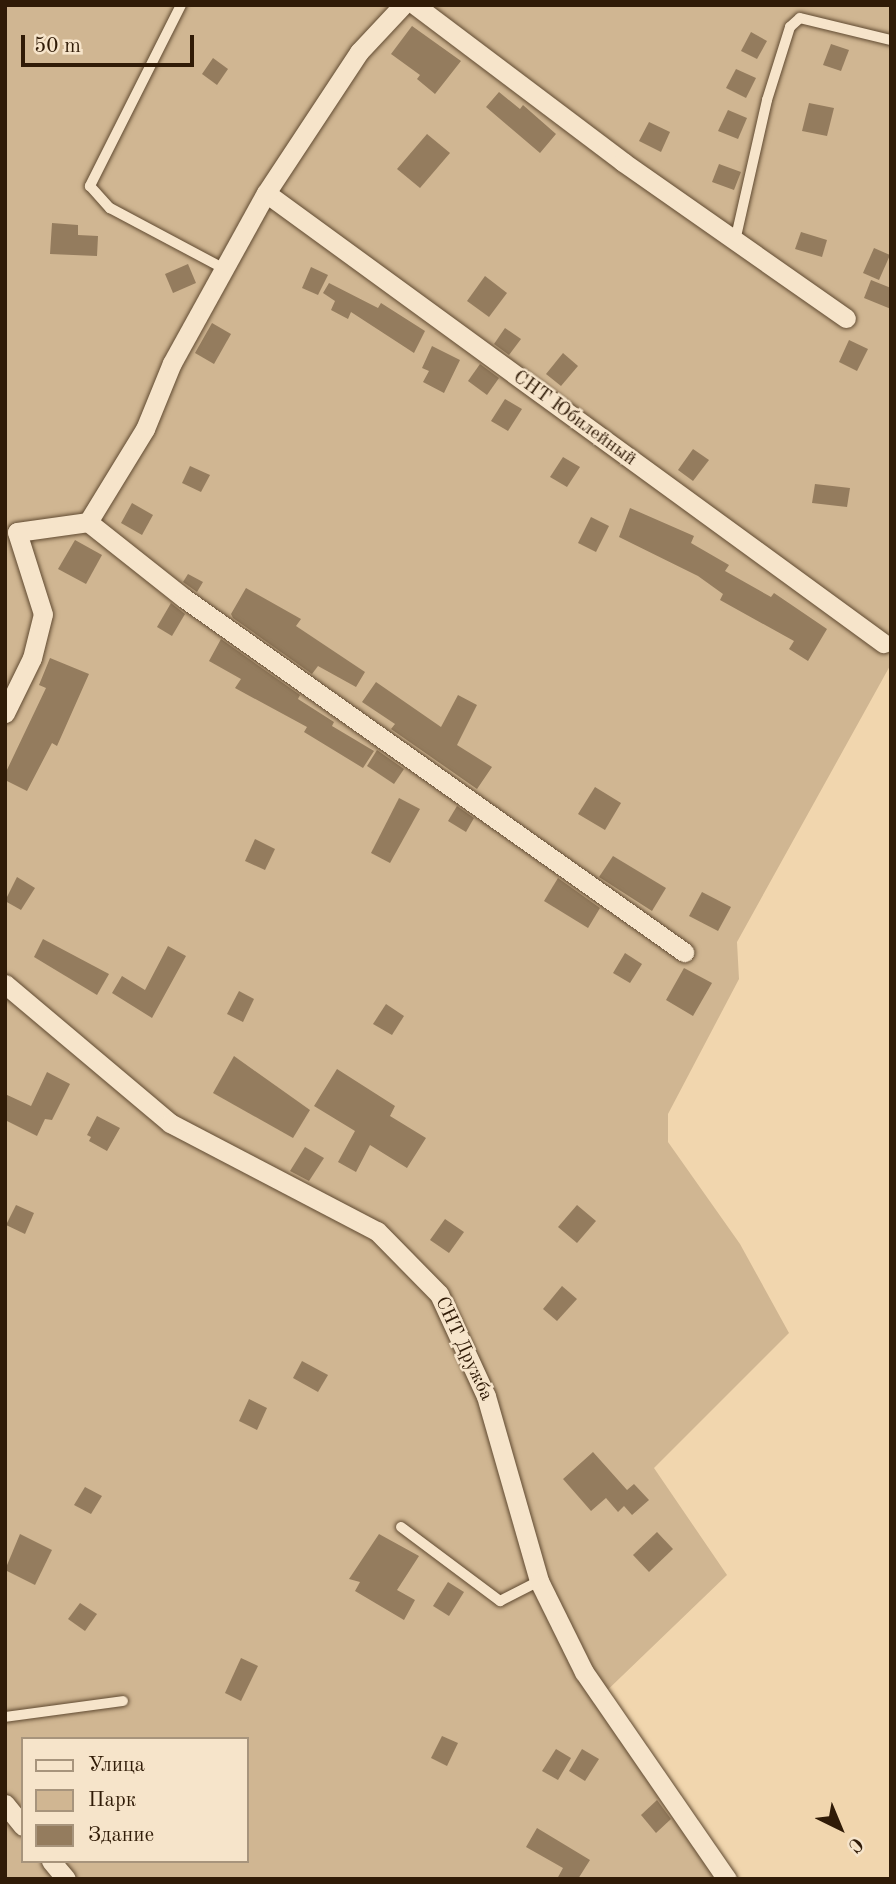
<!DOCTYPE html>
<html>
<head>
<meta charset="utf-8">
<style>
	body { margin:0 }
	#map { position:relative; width:896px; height:1884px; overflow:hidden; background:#f1d6ae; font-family:"Old Standard TT",serif }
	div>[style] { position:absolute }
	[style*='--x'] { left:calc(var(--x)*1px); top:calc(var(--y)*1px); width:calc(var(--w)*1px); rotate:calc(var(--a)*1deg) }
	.green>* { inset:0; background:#d0b692 }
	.building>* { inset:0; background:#947c5e }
	.roads { filter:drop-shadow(0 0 2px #604a31) drop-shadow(0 0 2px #604a31) }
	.service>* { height:10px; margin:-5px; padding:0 5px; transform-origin:5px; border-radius:5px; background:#f6e4ca }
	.minor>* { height:19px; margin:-9.5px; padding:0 9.5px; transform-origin:9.5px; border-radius:9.5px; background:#f6e4ca }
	span { translate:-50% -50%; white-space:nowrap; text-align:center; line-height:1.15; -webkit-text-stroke:5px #f6e4ca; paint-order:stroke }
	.street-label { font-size:19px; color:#301b07 }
	.frame { position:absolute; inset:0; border:7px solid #301b07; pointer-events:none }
	.legend { position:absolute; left:21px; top:1737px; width:228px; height:126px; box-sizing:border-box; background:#f6e4ca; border:2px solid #a7947c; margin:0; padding:9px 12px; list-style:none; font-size:21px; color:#301b07 }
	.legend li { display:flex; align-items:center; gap:14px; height:35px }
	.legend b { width:35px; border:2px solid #a7947c }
	.north { position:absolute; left:805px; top:1793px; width:70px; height:70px; -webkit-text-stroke:5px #f6e4ca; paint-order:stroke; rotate:137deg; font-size:19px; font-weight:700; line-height:28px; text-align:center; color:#301b07 }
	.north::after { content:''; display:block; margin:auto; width:24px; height:32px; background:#301b07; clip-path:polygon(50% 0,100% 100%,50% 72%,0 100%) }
	.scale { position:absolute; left:21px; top:35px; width:173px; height:32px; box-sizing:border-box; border:4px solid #301b07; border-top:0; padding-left:9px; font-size:21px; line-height:24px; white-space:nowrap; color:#301b07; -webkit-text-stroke:5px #f6e4ca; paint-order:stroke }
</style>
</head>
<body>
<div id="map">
	<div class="green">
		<div style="clip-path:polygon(evenodd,5px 5px,891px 5px,891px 664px,737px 942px,739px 979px,668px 1114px,668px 1142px,740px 1244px,789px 1333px,654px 1468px,727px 1575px,596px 1701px,722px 1879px,5px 1879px,5px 5px,23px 1739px,247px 1739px,247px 1861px,23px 1861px,23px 1739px)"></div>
	</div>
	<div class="building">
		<div style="clip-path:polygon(412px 26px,461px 61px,435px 94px,417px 79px,420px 75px,391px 54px)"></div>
		<div style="clip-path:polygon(751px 32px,767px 41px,757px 59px,741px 51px)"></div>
		<div style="clip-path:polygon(831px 44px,849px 50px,841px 71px,823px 65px)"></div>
		<div style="clip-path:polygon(213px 58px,228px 69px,217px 85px,202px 74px)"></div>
		<div style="clip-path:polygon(736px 69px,756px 78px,746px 98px,726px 88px)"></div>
		<div style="clip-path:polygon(499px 92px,520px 109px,523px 105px,556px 134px,540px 153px,486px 107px)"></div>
		<div style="clip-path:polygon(809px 103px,834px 108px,827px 136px,802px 131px)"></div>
		<div style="clip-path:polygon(728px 110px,747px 118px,738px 139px,718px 131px)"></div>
		<div style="clip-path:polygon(649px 122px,670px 132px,661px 152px,639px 141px)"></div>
		<div style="clip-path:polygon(427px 134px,450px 153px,420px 188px,397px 169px)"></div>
		<div style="clip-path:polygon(719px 164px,741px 172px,734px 190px,712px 182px)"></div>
		<div style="clip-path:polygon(52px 223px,78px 225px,78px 235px,98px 236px,97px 256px,50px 254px)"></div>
		<div style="clip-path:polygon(801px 232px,827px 240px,822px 257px,795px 249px)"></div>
		<div style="clip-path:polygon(874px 248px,890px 255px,879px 280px,863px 273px)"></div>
		<div style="clip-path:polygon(188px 264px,196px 283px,173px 293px,165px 274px)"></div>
		<div style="clip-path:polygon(311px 267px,328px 275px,318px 295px,302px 288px)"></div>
		<div style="clip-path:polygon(485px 276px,507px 293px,489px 317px,467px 301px)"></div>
		<div style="clip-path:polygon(871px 280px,891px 288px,891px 309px,864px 298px)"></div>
		<div style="clip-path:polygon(329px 283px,378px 308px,381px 303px,425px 331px,414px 353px,351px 312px,348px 319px,331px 310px,335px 301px,323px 293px)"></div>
		<div style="clip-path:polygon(212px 323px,231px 334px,214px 364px,195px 353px)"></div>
		<div style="clip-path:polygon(505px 328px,521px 339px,509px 355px,494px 344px)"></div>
		<div style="clip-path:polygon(849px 340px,868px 349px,857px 371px,839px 362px)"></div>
		<div style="clip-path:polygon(432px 346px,460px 360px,444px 393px,423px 382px,429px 371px,422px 368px)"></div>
		<div style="clip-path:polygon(563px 353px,578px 366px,561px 386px,546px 374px)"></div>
		<div style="clip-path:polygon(480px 364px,499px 378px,487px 395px,468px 381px)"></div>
		<div style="clip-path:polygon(505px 399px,522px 409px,508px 431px,491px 421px)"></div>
		<div style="clip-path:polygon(693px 449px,709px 460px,693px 481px,678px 470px)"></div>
		<div style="clip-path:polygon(563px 457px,580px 467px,567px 487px,550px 477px)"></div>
		<div style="clip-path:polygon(190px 466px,210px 475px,201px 492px,182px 483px)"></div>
		<div style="clip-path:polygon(815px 484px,850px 488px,847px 507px,812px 503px)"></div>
		<div style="clip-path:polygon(132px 503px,153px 515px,142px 535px,121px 523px)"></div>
		<div style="clip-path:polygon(630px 508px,694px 536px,691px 543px,729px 565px,725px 571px,771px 597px,774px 593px,827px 629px,808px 661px,789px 649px,794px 641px,720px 600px,723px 594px,698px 576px,619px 537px)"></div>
		<div style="clip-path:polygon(591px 517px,609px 526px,596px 552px,578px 543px)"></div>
		<div style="clip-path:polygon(75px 540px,102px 555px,86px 584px,58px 569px)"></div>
		<div style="clip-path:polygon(188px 574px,203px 582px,197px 592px,183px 582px)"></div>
		<div style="clip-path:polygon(246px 588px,301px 619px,296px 626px,365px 672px,356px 687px,318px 666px,312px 674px,233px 618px,231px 614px)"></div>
		<div style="clip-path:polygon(171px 603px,185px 614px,172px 636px,157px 627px)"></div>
		<div style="clip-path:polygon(221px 639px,300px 695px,298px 699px,334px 722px,332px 726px,374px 751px,363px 768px,304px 732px,307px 727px,235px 688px,241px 679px,209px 661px)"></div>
		<div style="clip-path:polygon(50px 658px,89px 674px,57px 746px,52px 743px,27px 791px,5px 780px,5px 774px,46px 688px,39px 685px)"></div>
		<div style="clip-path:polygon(376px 682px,441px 727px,458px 695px,477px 705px,457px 745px,492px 767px,477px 789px,391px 729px,395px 724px,362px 702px)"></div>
		<div style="clip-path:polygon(377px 750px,404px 769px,394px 784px,367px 766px)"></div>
		<div style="clip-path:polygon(595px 787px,621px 803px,605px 830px,578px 814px)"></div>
		<div style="clip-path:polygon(399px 798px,420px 809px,390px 863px,371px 853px)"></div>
		<div style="clip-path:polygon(457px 806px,474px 818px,466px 832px,448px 821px)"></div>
		<div style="clip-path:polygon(255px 839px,275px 849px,265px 870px,245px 861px)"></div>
		<div style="clip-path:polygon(613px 856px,666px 888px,652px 911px,599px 877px)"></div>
		<div style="clip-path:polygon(17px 877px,35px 888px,21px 910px,5px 901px)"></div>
		<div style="clip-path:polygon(558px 878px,600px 908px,588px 928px,544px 901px)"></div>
		<div style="clip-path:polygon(702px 892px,731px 907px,718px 931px,689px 916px)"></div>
		<div style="clip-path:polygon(43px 939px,109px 974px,97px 995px,34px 957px)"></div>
		<div style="clip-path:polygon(168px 946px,186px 956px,152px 1018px,112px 993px,122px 976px,145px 990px)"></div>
		<div style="clip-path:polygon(625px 953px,642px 964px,630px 983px,613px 973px)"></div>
		<div style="clip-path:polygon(684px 968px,712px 983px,693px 1016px,666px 1000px)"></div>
		<div style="clip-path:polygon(239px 991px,254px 999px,243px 1022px,227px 1014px)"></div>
		<div style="clip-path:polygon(386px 1004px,404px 1016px,392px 1035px,373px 1024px)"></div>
		<div style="clip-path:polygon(234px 1056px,310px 1110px,293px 1138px,213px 1093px)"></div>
		<div style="clip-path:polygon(337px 1069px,395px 1106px,390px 1116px,426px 1138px,407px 1168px,370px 1145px,356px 1172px,338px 1162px,355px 1131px,314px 1106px)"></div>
		<div style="clip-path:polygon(47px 1072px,70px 1084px,52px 1120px,45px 1119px,37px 1136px,5px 1120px,5px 1094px,31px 1106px)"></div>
		<div style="clip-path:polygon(97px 1116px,120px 1128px,107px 1151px,89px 1141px,91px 1137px,87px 1135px)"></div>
		<div style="clip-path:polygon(305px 1147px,324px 1158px,309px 1181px,290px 1171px)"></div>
		<div style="clip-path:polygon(16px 1205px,34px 1213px,25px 1234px,6px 1225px)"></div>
		<div style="clip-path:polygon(577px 1205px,596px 1221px,577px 1243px,558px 1227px)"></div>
		<div style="clip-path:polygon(445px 1219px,464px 1232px,449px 1253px,430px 1240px)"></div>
		<div style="clip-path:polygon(562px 1286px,577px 1299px,557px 1321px,543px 1309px)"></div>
		<div style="clip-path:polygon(302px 1361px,328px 1375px,318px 1392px,293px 1378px)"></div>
		<div style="clip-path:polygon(249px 1399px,267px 1408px,257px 1430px,239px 1421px)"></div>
		<div style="clip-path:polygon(593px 1452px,627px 1490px,634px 1484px,649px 1500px,632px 1515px,624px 1506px,618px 1512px,606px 1498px,591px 1511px,563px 1479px)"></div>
		<div style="clip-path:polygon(85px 1487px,102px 1496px,91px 1514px,74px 1505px)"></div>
		<div style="clip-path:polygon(657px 1532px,673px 1549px,649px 1572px,633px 1555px)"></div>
		<div style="clip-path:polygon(20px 1534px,52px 1550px,35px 1585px,5px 1570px)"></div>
		<div style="clip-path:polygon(379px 1534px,419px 1556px,397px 1590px,415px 1600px,404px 1620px,355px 1591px,360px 1582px,349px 1579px)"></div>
		<div style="clip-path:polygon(448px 1582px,464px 1592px,449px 1616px,433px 1606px)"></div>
		<div style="clip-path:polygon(80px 1603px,97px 1614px,85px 1631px,68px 1619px)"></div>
		<div style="clip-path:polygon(241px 1658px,258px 1666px,241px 1701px,225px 1693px)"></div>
		<div style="clip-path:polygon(442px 1736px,458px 1743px,447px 1766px,431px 1758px)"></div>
		<div style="clip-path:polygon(556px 1749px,571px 1758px,558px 1780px,542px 1771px)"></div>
		<div style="clip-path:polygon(582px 1749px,599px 1759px,585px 1781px,569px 1771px)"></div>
		<div style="clip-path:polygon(657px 1800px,671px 1819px,656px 1833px,641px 1815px)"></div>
		<div style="clip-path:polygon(537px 1828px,590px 1860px,578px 1879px,557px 1879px,563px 1868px,526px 1847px)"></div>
	</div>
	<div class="roads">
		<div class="service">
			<div style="--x:181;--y:5;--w:203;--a:116.7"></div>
			<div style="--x:90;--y:186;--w:30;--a:48"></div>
			<div style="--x:110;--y:208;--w:128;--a:28"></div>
			<div style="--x:735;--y:241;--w:145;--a:-77.2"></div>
			<div style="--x:767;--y:100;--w:77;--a:-72.5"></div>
			<div style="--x:790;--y:27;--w:13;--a:-42"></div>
			<div style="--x:800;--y:18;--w:94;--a:13.6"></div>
			<div style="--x:401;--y:1527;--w:124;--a:36.8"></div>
			<div style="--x:500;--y:1601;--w:44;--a:-27.1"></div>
			<div style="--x:5;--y:1717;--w:119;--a:-7.7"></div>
		</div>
		<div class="minor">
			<div style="--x:415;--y:5;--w:261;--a:37"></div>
			<div style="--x:623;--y:162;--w:272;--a:35"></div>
			<div style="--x:266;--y:193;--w:764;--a:36.1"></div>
			<div style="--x:88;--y:522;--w:122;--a:38.4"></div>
			<div style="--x:184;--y:598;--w:613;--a:35.3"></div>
			<div style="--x:17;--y:532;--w:72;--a:-8"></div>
			<div style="--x:88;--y:522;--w:109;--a:-58.5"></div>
			<div style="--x:145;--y:429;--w:71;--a:-67.8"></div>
			<div style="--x:172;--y:363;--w:194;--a:-61.1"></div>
			<div style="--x:266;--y:193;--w:169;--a:-56.6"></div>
			<div style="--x:359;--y:52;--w:64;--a:-46.9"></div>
			<div style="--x:5;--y:713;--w:61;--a:-63.9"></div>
			<div style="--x:32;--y:658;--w:45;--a:-76"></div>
			<div style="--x:43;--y:614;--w:86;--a:-107.6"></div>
			<div style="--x:5;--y:984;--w:216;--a:40.1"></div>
			<div style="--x:170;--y:1123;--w:233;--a:27.6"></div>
			<div style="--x:377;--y:1231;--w:88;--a:45.5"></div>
			<div style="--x:439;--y:1294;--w:112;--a:65.3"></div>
			<div style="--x:486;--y:1396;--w:192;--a:74"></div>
			<div style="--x:539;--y:1581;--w:102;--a:63.7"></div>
			<div style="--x:584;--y:1672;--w:252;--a:55.4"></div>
			<div style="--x:5;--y:1804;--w:28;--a:51"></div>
			<div style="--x:51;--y:1861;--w:23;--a:50"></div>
		</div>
	</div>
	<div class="street-label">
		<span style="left:574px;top:419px;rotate:36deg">СНТ Юбилейный</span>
		<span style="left:463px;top:1349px;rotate:65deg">СНТ Дружба</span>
	</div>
	<div class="frame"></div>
	<ul class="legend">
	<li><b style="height:9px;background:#f6e4ca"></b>Улица</li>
	<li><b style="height:19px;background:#d0b692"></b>Парк</li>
	<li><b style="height:19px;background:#947c5e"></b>Здание</li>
	</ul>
	<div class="north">С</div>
	<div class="scale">50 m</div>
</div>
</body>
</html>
